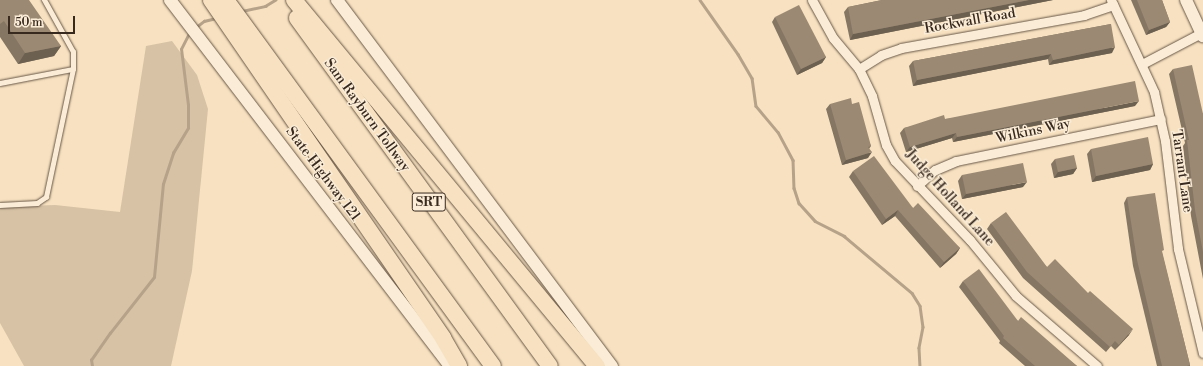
<!DOCTYPE html>
<html>
<head>
<meta charset="utf-8">
<style>
	body { margin:0 }
	#map { position:relative; width:1203px; height:366px; overflow:hidden; background:#f7e1c0; font-family:"Libre Bodoni",serif }
	div>[style] { position:absolute }
	[style*='--x'] { left:calc(var(--x)*1px); top:calc(var(--y)*1px); width:calc(var(--w)*1px); rotate:calc(var(--a)*1deg) }
	.green>* { inset:0; background:#d7c2a5 }
	.stream>* { height:2.5px; margin:-1.25px; padding:0 1.25px; transform-origin:1.25px; border-radius:1.25px; background:#b6a289 }
	.roads { filter:drop-shadow(0 0 1px #685747) drop-shadow(0 0 1px #685747) }
	.service>* { height:4.5px; margin:-2.25px; padding:0 2.25px; transform-origin:2.25px; border-radius:2.25px; background:#faecd6 }
	.minor>* { height:9px; margin:-4.5px; padding:0 4.5px; transform-origin:4.5px; border-radius:4.5px; background:#faecd6 }
	.secondary>* { height:12px; margin:-6px; padding:0 6px; transform-origin:6px; border-radius:6px; background:#faecd6 }
	.motorway>* { height:16px; margin:-8px; padding:0 8px; transform-origin:8px; border-radius:8px; background:#f7e1c0 }
	.wall>* { inset:0; background:#857663 }
	.shaded-wall>* { inset:0; background:#6c6050 }
	.building>* { inset:0; background:#9b8973 }
	span { translate:-50% -50%; white-space:nowrap; text-align:center; line-height:1.15; -webkit-text-stroke:3px #faecd6; paint-order:stroke }
	.shield-label span { padding:1px 3px; background:#faecd6; border:1px solid; border-radius:3px; -webkit-text-stroke-width:0 }
	.shield-label { font-size:13px; color:#38291f; font-weight:700 }
	.street-label { font-size:14px; color:#38291f }
	.scale { position:absolute; left:8px; top:16px; width:67px; height:18px; box-sizing:border-box; border:2px solid #38291f; border-top:0; padding-left:5px; font-size:12px; line-height:14px; white-space:nowrap; color:#38291f; -webkit-text-stroke:3px #faecd6; paint-order:stroke }
</style>
</head>
<body>
<div id="map">
	<div class="green">
		<div style="clip-path:polygon(172px 41px,197px 75px,208px 109px,192px 271px,171px 366px,24px 366px,0 323px,0 207px,55px 205px,120px 212px,146px 46px)"></div>
	</div>
	<div class="stream">
		<div style="--x:700;--y:0;--w:66;--a:54.9"></div>
		<div style="--x:738;--y:54;--w:28;--a:60"></div>
		<div style="--x:752;--y:78;--w:28;--a:82"></div>
		<div style="--x:756;--y:106;--w:34;--a:50"></div>
		<div style="--x:778;--y:132;--w:32;--a:62"></div>
		<div style="--x:793;--y:160;--w:28;--a:88"></div>
		<div style="--x:794;--y:188;--w:16;--a:72"></div>
		<div style="--x:799;--y:203;--w:24;--a:48"></div>
		<div style="--x:815;--y:221;--w:33;--a:27"></div>
		<div style="--x:844;--y:236;--w:89;--a:40"></div>
		<div style="--x:912;--y:293;--w:15;--a:58"></div>
		<div style="--x:920;--y:306;--w:21;--a:82"></div>
		<div style="--x:923;--y:327;--w:21;--a:101"></div>
		<div style="--x:919;--y:348;--w:18;--a:87"></div>
		<div style="--x:242;--y:11;--w:24;--a:-12"></div>
		<div style="--x:265;--y:6;--w:12;--a:-31"></div>
		<div style="--x:196;--y:27;--w:10;--a:-37"></div>
		<div style="--x:204;--y:21;--w:12;--a:-14"></div>
		<div style="--x:92;--y:366;--w:6;--a:-99"></div>
		<div style="--x:91;--y:360;--w:33;--a:-55"></div>
		<div style="--x:110;--y:333;--w:71;--a:-51.8"></div>
		<div style="--x:154;--y:277;--w:93;--a:-84.5"></div>
		<div style="--x:163;--y:184;--w:33;--a:-72"></div>
		<div style="--x:173;--y:153;--w:29;--a:-59"></div>
		<div style="--x:188;--y:128;--w:23;--a:-90"></div>
		<div style="--x:188;--y:105;--w:56;--a:-97.1"></div>
		<div style="--x:181;--y:49;--w:20;--a:-63"></div>
	</div>
	<div class="roads">
		<div class="service">
			<div style="--x:0;--y:83;--w:74;--a:-10.9"></div>
			<div style="--x:0;--y:205;--w:37;--a:-3"></div>
			<div style="--x:37;--y:203;--w:11;--a:-34"></div>
			<div style="--x:46;--y:197;--w:131;--a:-78.1"></div>
			<div style="--x:73;--y:69;--w:17;--a:-90"></div>
			<div style="--x:73;--y:52;--w:60;--a:-119.1"></div>
		</div>
		<div class="minor">
			<div style="--x:812;--y:0;--w:43;--a:61.1"></div>
			<div style="--x:833;--y:38;--w:40;--a:50"></div>
			<div style="--x:859;--y:69;--w:30;--a:64"></div>
			<div style="--x:872;--y:96;--w:51;--a:74.1"></div>
			<div style="--x:886;--y:145;--w:18;--a:61"></div>
			<div style="--x:895;--y:161;--w:109;--a:46.5"></div>
			<div style="--x:970;--y:240;--w:72;--a:50.6"></div>
			<div style="--x:1016;--y:296;--w:107;--a:40.8"></div>
			<div style="--x:1111;--y:0;--w:102;--a:64.9"></div>
			<div style="--x:1154;--y:92;--w:50;--a:77.3"></div>
			<div style="--x:1165;--y:141;--w:109;--a:83.1"></div>
			<div style="--x:1178;--y:249;--w:107;--a:76.5"></div>
			<div style="--x:1142;--y:64;--w:69;--a:-27.7"></div>
			<div style="--x:859;--y:69;--w:26;--a:-32"></div>
			<div style="--x:881;--y:55;--w:21;--a:-19"></div>
			<div style="--x:901;--y:48;--w:186;--a:-10.2"></div>
			<div style="--x:1084;--y:15;--w:31;--a:-19"></div>
			<div style="--x:917;--y:186;--w:24;--a:-42"></div>
			<div style="--x:935;--y:170;--w:23;--a:-23"></div>
			<div style="--x:956;--y:161;--w:209;--a:-11.6"></div>
		</div>
		<div class="secondary">
			<div style="--x:170;--y:0;--w:461;--a:52.6"></div>
			<div style="--x:337;--y:0;--w:458;--a:53.1"></div>
			<div style="--x:1186;--y:0;--w:40;--a:65"></div>
		</div>
		<div class="motorway">
			<div style="--x:211;--y:0;--w:410;--a:55.5"></div>
			<div style="--x:443;--y:338;--w:32;--a:60"></div>
			<div style="--x:226;--y:0;--w:453;--a:53.9"></div>
			<div style="--x:294;--y:0;--w:475;--a:50.4"></div>
			<div style="--x:297;--y:18;--w:430;--a:54"></div>
		</div>
	</div>
	<div class="wall">
		<div style="clip-path:polygon(0 0,61px 46px,54px 56px,18px 64px,0 37px)"></div>
		<div style="clip-path:polygon(882px 0,1053px 0,850px 40px,844px 12px,848px 7px)"></div>
		<div style="clip-path:polygon(1131px 0,1162px 0,1170px 22px,1166px 27px,1146px 35px)"></div>
		<div style="clip-path:polygon(775px 17px,826px 57px,822px 63px,797px 75px,772px 22px)"></div>
		<div style="clip-path:polygon(1111px 24px,1112px 53px,1049px 65px,1048px 59px,913px 86px,909px 66px,913px 61px)"></div>
		<div style="clip-path:polygon(1173px 69px,1203px 114px,1203px 279px,1191px 216px,1183px 146px,1185px 143px,1169px 74px)"></div>
		<div style="clip-path:polygon(830px 104px,852px 104px,871px 146px,869px 149px,868px 158px,842px 165px,826px 109px)"></div>
		<div style="clip-path:polygon(1135px 106px,953px 142px,952px 138px,906px 152px,900px 133px,904px 128px,945px 119px)"></div>
		<div style="clip-path:polygon(1091px 149px,1153px 164px,1150px 170px,1092px 182px,1087px 154px)"></div>
		<div style="clip-path:polygon(1055px 159px,1077px 168px,1073px 174px,1054px 178px,1051px 164px)"></div>
		<div style="clip-path:polygon(853px 171px,913px 208px,960px 248px,956px 254px,940px 268px,895px 216px,882px 225px,849px 177px)"></div>
		<div style="clip-path:polygon(962px 175px,1023px 187px,962px 199px,958px 181px)"></div>
		<div style="clip-path:polygon(1127px 197px,1162px 253px,1190px 365px,1190px 366px,1157px 366px,1133px 266px,1124px 203px)"></div>
		<div style="clip-path:polygon(991px 223px,1047px 267px,1129px 335px,1115px 350px,1111px 346px,1106px 352px,1023px 278px,987px 229px)"></div>
		<div style="clip-path:polygon(963px 281px,1018px 321px,1077px 366px,1025px 366px,999px 343px,1000px 341px,959px 287px)"></div>
	</div>
	<div class="shaded-wall">
		<div style="clip-path:polygon(1029px 0,1053px 0,850px 40px,853px 34px)"></div>
		<div style="clip-path:polygon(1170px 22px,1166px 27px,1146px 35px,1149px 30px)"></div>
		<div style="clip-path:polygon(61px 46px,54px 56px,18px 64px,25px 53px)"></div>
		<div style="clip-path:polygon(1115px 47px,1112px 53px,1049px 65px,1053px 60px)"></div>
		<div style="clip-path:polygon(1051px 54px,1048px 59px,913px 86px,917px 80px)"></div>
		<div style="clip-path:polygon(826px 57px,822px 63px,797px 75px,801px 69px)"></div>
		<div style="clip-path:polygon(1139px 101px,1135px 106px,953px 142px,957px 137px)"></div>
		<div style="clip-path:polygon(956px 133px,952px 138px,906px 152px,910px 147px)"></div>
		<div style="clip-path:polygon(872px 152px,868px 158px,842px 165px,846px 160px)"></div>
		<div style="clip-path:polygon(1153px 164px,1150px 170px,1092px 182px,1096px 176px)"></div>
		<div style="clip-path:polygon(1077px 168px,1073px 174px,1054px 178px,1058px 172px)"></div>
		<div style="clip-path:polygon(1027px 182px,1023px 187px,962px 199px,966px 194px)"></div>
		<div style="clip-path:polygon(898px 210px,895px 216px,882px 225px,886px 219px)"></div>
		<div style="clip-path:polygon(960px 248px,956px 254px,940px 268px,944px 262px)"></div>
		<div style="clip-path:polygon(1133px 329px,1129px 335px,1115px 350px,1119px 345px)"></div>
	</div>
	<div class="building">
		<div style="clip-path:polygon(0 0,29px 0,61px 46px,25px 53px,4px 21px,0 24px)"></div>
		<div style="clip-path:polygon(882px 0,1029px 0,853px 34px,848px 7px)"></div>
		<div style="clip-path:polygon(1137px 0,1162px 0,1170px 22px,1149px 30px)"></div>
		<div style="clip-path:polygon(799px 5px,826px 57px,801px 69px,775px 17px)"></div>
		<div style="clip-path:polygon(1111px 24px,1115px 47px,1053px 60px,1051px 54px,917px 80px,913px 61px)"></div>
		<div style="clip-path:polygon(1192px 65px,1203px 114px,1203px 252px,1195px 210px,1187px 140px,1189px 140px,1173px 69px)"></div>
		<div style="clip-path:polygon(1135px 81px,1139px 101px,957px 137px,956px 133px,910px 147px,904px 128px,944px 115px,945px 119px)"></div>
		<div style="clip-path:polygon(851px 98px,852px 104px,859px 102px,871px 146px,868px 147px,872px 152px,846px 160px,830px 104px)"></div>
		<div style="clip-path:polygon(1148px 137px,1153px 164px,1096px 176px,1091px 149px)"></div>
		<div style="clip-path:polygon(1074px 155px,1077px 168px,1058px 172px,1055px 159px)"></div>
		<div style="clip-path:polygon(874px 156px,913px 208px,918px 203px,960px 248px,944px 262px,898px 210px,886px 219px,853px 171px)"></div>
		<div style="clip-path:polygon(1023px 163px,1027px 182px,966px 194px,962px 175px)"></div>
		<div style="clip-path:polygon(1155px 193px,1164px 250px,1162px 251px,1190px 365px,1187px 366px,1162px 366px,1137px 260px,1127px 197px)"></div>
		<div style="clip-path:polygon(1006px 212px,1047px 267px,1055px 259px,1088px 293px,1090px 291px,1133px 329px,1119px 345px,1115px 341px,1110px 347px,1027px 272px,991px 223px)"></div>
		<div style="clip-path:polygon(979px 269px,1018px 321px,1021px 317px,1077px 366px,1035px 366px,1003px 338px,1004px 336px,963px 281px)"></div>
	</div>
	<div class="shield-label">
		<span style="left:429px;top:202px">SRT</span>
	</div>
	<div class="street-label">
		<span style="left:970px;top:21px;rotate:-10deg">Rockwall Road</span>
		<span style="left:367px;top:115px;rotate:54deg">Sam Rayburn Tollway</span>
		<span style="left:1033px;top:131px;rotate:-12deg">Wilkins Way</span>
		<span style="left:1182px;top:171px;rotate:82deg">Tarrant Lane</span>
		<span style="left:323px;top:174px;rotate:53deg">State Highway 121</span>
		<span style="left:950px;top:198px;rotate:48deg">Judge Holland Lane</span>
	</div>
	<div class="scale">50 m</div>
</div>
</body>
</html>
